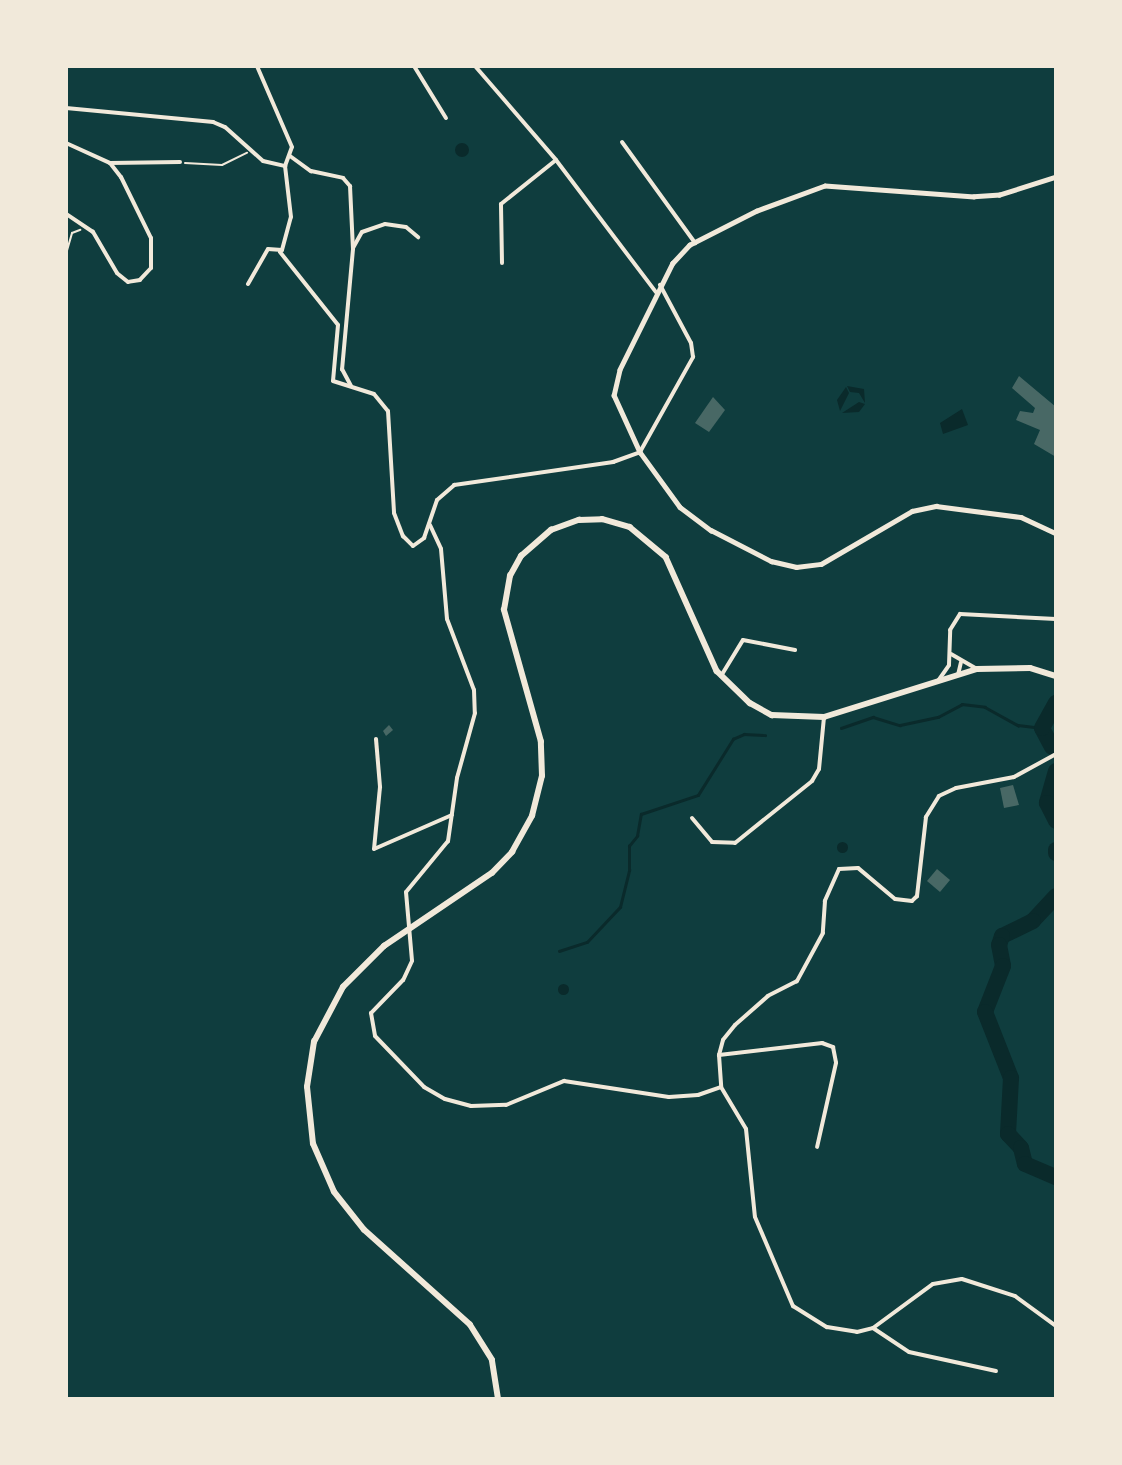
<!DOCTYPE html>
<html>
<head>
<meta charset="utf-8">
<style>
	body { margin:0 }
	#map { position:relative; width:1122px; height:1465px; overflow:hidden; background:#0f3d3e; font-family:"Nunito Sans",sans-serif }
	div>[style] { position:absolute }
	[style*='--x'] { left:calc(var(--x)*1px); top:calc(var(--y)*1px); width:calc(var(--w)*1px); rotate:calc(var(--a)*1deg) }
	.water>* { inset:0; background:#0a2a2b }
	.round { border-radius:50% }
	.stream>* { height:2.5px; margin:-1.25px; padding:0 1.25px; transform-origin:1.25px; border-radius:1.25px; background:#0a2a2b }
	.river>* { height:16px; margin:-8px; padding:0 8px; transform-origin:8px; border-radius:8px; background:#0a2a2b }
	.building>* { inset:0; background:#486865 }
	.path>* { height:2px; margin:-1px; padding:0 1px; transform-origin:1px; border-radius:1px; background:#f1e9da }
	.minor>* { height:4px; margin:-2px; padding:0 2px; transform-origin:2px; border-radius:2px; background:#f1e9da }
	.tertiary>* { height:4.5px; margin:-2.25px; padding:0 2.25px; transform-origin:2.25px; border-radius:2.25px; background:#f1e9da }
	.primary>* { height:5.5px; margin:-2.75px; padding:0 2.75px; transform-origin:2.75px; border-radius:2.75px; background:#f1e9da }
	span { translate:-50% -50%; white-space:nowrap; text-align:center; line-height:1.15; -webkit-text-stroke:4px #f1e9da; paint-order:stroke }
	.frame { position:absolute; inset:0; border:68px solid #f1e9da; pointer-events:none }
</style>
</head>
<body>
<div id="map">
	<div class="water">
		<div class="round" style="left:455px;top:143px;width:14px;height:14px"></div>
		<div style="clip-path:polygon(847px 386px,864px 389px,865px 403px,859px 393px,850px 392px)"></div>
		<div style="clip-path:polygon(846px 387px,849px 393px,840px 411px,837px 400px)"></div>
		<div style="clip-path:polygon(859px 402px,865px 404px,859px 412px,842px 413px)"></div>
		<div style="clip-path:polygon(962px 409px,968px 425px,943px 434px,940px 423px)"></div>
		<div class="round" style="left:836.5px;top:841.5px;width:11px;height:11px"></div>
		<div class="round" style="left:557.5px;top:983.5px;width:11px;height:11px"></div>
	</div>
	<div class="stream">
		<div style="--x:841;--y:728;--w:34;--a:-19"></div>
		<div style="--x:873;--y:717;--w:28;--a:17"></div>
		<div style="--x:900;--y:725;--w:39;--a:-12"></div>
		<div style="--x:938;--y:717;--w:27;--a:-28"></div>
		<div style="--x:962;--y:704;--w:23;--a:7"></div>
		<div style="--x:985;--y:707;--w:38;--a:29"></div>
		<div style="--x:1018;--y:725;--w:24;--a:7"></div>
		<div style="--x:559;--y:951;--w:29;--a:-18"></div>
		<div style="--x:587;--y:942;--w:48;--a:-46.7"></div>
		<div style="--x:620;--y:907;--w:38;--a:-76"></div>
		<div style="--x:629;--y:870;--w:24;--a:-90"></div>
		<div style="--x:629;--y:846;--w:13;--a:-51"></div>
		<div style="--x:637;--y:836;--w:22;--a:-80"></div>
		<div style="--x:641;--y:814;--w:60;--a:-18.4"></div>
		<div style="--x:698;--y:795;--w:66;--a:-58"></div>
		<div style="--x:733;--y:739;--w:12;--a:-24"></div>
		<div style="--x:744;--y:734;--w:21;--a:3"></div>
	</div>
	<div class="river">
		<div style="--x:1052;--y:747;--w:21;--a:-118"></div>
		<div style="--x:1042;--y:728;--w:29;--a:-61"></div>
		<div style="--x:1056;--y:771;--w:33;--a:106"></div>
		<div style="--x:1047;--y:803;--w:20;--a:63"></div>
		<div style="--x:1056;--y:850;--w:3;--a:90"></div>
		<div style="--x:1056;--y:896;--w:34;--a:133"></div>
		<div style="--x:1033;--y:921;--w:34;--a:154"></div>
		<div style="--x:1002;--y:936;--w:9;--a:108"></div>
		<div style="--x:999;--y:945;--w:21;--a:79"></div>
		<div style="--x:1003;--y:966;--w:49;--a:111.4"></div>
		<div style="--x:985;--y:1012;--w:71;--a:68.5"></div>
		<div style="--x:1011;--y:1078;--w:56;--a:93.1"></div>
		<div style="--x:1008;--y:1134;--w:19;--a:47"></div>
		<div style="--x:1021;--y:1148;--w:16;--a:76"></div>
		<div style="--x:1025;--y:1164;--w:34;--a:23"></div>
	</div>
	<div class="building">
		<div style="clip-path:polygon(1019px 376px,1056px 407px,1056px 457px,1034px 444px,1040px 430px,1016px 420px,1020px 411px,1033px 413px,1035px 408px,1012px 388px)"></div>
		<div style="clip-path:polygon(713px 397px,725px 410px,709px 432px,695px 423px)"></div>
		<div style="clip-path:polygon(389px 725px,393px 730px,386px 736px,383px 731px)"></div>
		<div style="clip-path:polygon(1013px 785px,1019px 805px,1004px 808px,1000px 788px)"></div>
		<div style="clip-path:polygon(937px 869px,950px 880px,940px 892px,927px 881px)"></div>
	</div>
	<div class="path">
		<div style="--x:185;--y:163;--w:37;--a:3"></div>
		<div style="--x:222;--y:165;--w:28;--a:-26"></div>
		<div style="--x:66;--y:254;--w:22;--a:-74"></div>
		<div style="--x:72;--y:233;--w:9;--a:-21"></div>
	</div>
	<div class="minor">
		<div style="--x:414;--y:66;--w:61;--a:58.4"></div>
		<div style="--x:475;--y:66;--w:124;--a:49.2"></div>
		<div style="--x:556;--y:160;--w:166;--a:52.9"></div>
		<div style="--x:66;--y:108;--w:148;--a:5.4"></div>
		<div style="--x:213;--y:122;--w:13;--a:23"></div>
		<div style="--x:225;--y:127;--w:51;--a:41.8"></div>
		<div style="--x:263;--y:161;--w:23;--a:13"></div>
		<div style="--x:622;--y:142;--w:125;--a:54.1"></div>
		<div style="--x:66;--y:143;--w:48;--a:24.4"></div>
		<div style="--x:110;--y:163;--w:18;--a:52"></div>
		<div style="--x:121;--y:177;--w:68;--a:63.8"></div>
		<div style="--x:151;--y:238;--w:30;--a:90"></div>
		<div style="--x:151;--y:268;--w:16;--a:133"></div>
		<div style="--x:140;--y:280;--w:12;--a:171"></div>
		<div style="--x:128;--y:282;--w:14;--a:-141"></div>
		<div style="--x:117;--y:273;--w:48;--a:-120.3"></div>
		<div style="--x:93;--y:232;--w:32;--a:-146"></div>
		<div style="--x:290;--y:156;--w:26;--a:36"></div>
		<div style="--x:311;--y:171;--w:33;--a:12"></div>
		<div style="--x:343;--y:178;--w:11;--a:49"></div>
		<div style="--x:350;--y:186;--w:63;--a:87.3"></div>
		<div style="--x:353;--y:249;--w:121;--a:95.2"></div>
		<div style="--x:342;--y:369;--w:19;--a:62"></div>
		<div style="--x:110;--y:163;--w:70;--a:-0.8"></div>
		<div style="--x:353;--y:248;--w:18;--a:-61"></div>
		<div style="--x:362;--y:232;--w:24;--a:-19"></div>
		<div style="--x:385;--y:224;--w:21;--a:8"></div>
		<div style="--x:406;--y:227;--w:16;--a:40"></div>
		<div style="--x:280;--y:252;--w:93;--a:51.5"></div>
		<div style="--x:338;--y:325;--w:56;--a:95.1"></div>
		<div style="--x:333;--y:381;--w:43;--a:17.6"></div>
		<div style="--x:374;--y:394;--w:22;--a:51"></div>
		<div style="--x:388;--y:411;--w:102;--a:86.6"></div>
		<div style="--x:394;--y:513;--w:25;--a:69"></div>
		<div style="--x:403;--y:536;--w:14;--a:45"></div>
		<div style="--x:413;--y:546;--w:14;--a:-36"></div>
		<div style="--x:424;--y:538;--w:40;--a:-71.1"></div>
		<div style="--x:437;--y:500;--w:23;--a:-41"></div>
		<div style="--x:454;--y:485;--w:161;--a:-8.2"></div>
		<div style="--x:613;--y:462;--w:29;--a:-20"></div>
		<div style="--x:640;--y:452;--w:109;--a:-60.8"></div>
		<div style="--x:693;--y:357;--w:14;--a:-98"></div>
		<div style="--x:691;--y:343;--w:66;--a:-118.1"></div>
		<div style="--x:502;--y:263;--w:59;--a:-91"></div>
		<div style="--x:501;--y:204;--w:70;--a:-38.7"></div>
		<div style="--x:248;--y:284;--w:40;--a:-60.3"></div>
		<div style="--x:268;--y:249;--w:14;--a:4"></div>
		<div style="--x:282;--y:250;--w:34;--a:-75"></div>
		<div style="--x:291;--y:217;--w:51;--a:-96.7"></div>
		<div style="--x:285;--y:166;--w:20;--a:-70"></div>
		<div style="--x:292;--y:147;--w:88;--a:-113.4"></div>
		<div style="--x:430;--y:525;--w:26;--a:65"></div>
		<div style="--x:441;--y:549;--w:70;--a:85.1"></div>
		<div style="--x:447;--y:619;--w:76;--a:69.2"></div>
		<div style="--x:474;--y:690;--w:23;--a:88"></div>
		<div style="--x:475;--y:713;--w:67;--a:105.5"></div>
		<div style="--x:457;--y:778;--w:64;--a:98.1"></div>
		<div style="--x:448;--y:841;--w:66;--a:129.5"></div>
		<div style="--x:406;--y:892;--w:69;--a:85"></div>
		<div style="--x:412;--y:961;--w:21;--a:115"></div>
		<div style="--x:403;--y:980;--w:46;--a:134.1"></div>
		<div style="--x:371;--y:1013;--w:23;--a:80"></div>
		<div style="--x:375;--y:1036;--w:71;--a:46.1"></div>
		<div style="--x:424;--y:1087;--w:24;--a:30"></div>
		<div style="--x:445;--y:1099;--w:27;--a:15"></div>
		<div style="--x:471;--y:1106;--w:35;--a:-2"></div>
		<div style="--x:506;--y:1105;--w:63;--a:-22.5"></div>
		<div style="--x:564;--y:1081;--w:106;--a:8.7"></div>
		<div style="--x:669;--y:1097;--w:29;--a:-4"></div>
		<div style="--x:698;--y:1095;--w:24;--a:-19"></div>
		<div style="--x:951;--y:654;--w:30;--a:30"></div>
		<div style="--x:958;--y:675;--w:13;--a:-77"></div>
		<div style="--x:721;--y:676;--w:42;--a:-58.6"></div>
		<div style="--x:743;--y:640;--w:53;--a:10.9"></div>
		<div style="--x:938;--y:681;--w:19;--a:-55"></div>
		<div style="--x:949;--y:665;--w:35;--a:-88"></div>
		<div style="--x:950;--y:630;--w:19;--a:-58"></div>
		<div style="--x:960;--y:614;--w:96;--a:3"></div>
		<div style="--x:376;--y:739;--w:48;--a:85.2"></div>
		<div style="--x:380;--y:787;--w:62;--a:95.5"></div>
		<div style="--x:374;--y:849;--w:85;--a:-23.6"></div>
		<div style="--x:1056;--y:754;--w:48;--a:151.3"></div>
		<div style="--x:1014;--y:777;--w:59;--a:169.3"></div>
		<div style="--x:956;--y:788;--w:19;--a:155"></div>
		<div style="--x:939;--y:796;--w:25;--a:122"></div>
		<div style="--x:926;--y:817;--w:80;--a:96.5"></div>
		<div style="--x:917;--y:896;--w:7;--a:135"></div>
		<div style="--x:912;--y:901;--w:17;--a:-173"></div>
		<div style="--x:895;--y:899;--w:48;--a:-140"></div>
		<div style="--x:858;--y:868;--w:19;--a:177"></div>
		<div style="--x:839;--y:869;--w:35;--a:114"></div>
		<div style="--x:825;--y:901;--w:32;--a:94"></div>
		<div style="--x:823;--y:933;--w:55;--a:118.4"></div>
		<div style="--x:797;--y:981;--w:33;--a:153"></div>
		<div style="--x:768;--y:996;--w:44;--a:138.7"></div>
		<div style="--x:735;--y:1025;--w:19;--a:129"></div>
		<div style="--x:723;--y:1040;--w:16;--a:105"></div>
		<div style="--x:719;--y:1055;--w:32;--a:86"></div>
		<div style="--x:721;--y:1087;--w:49;--a:59.2"></div>
		<div style="--x:746;--y:1129;--w:88;--a:84.2"></div>
		<div style="--x:755;--y:1217;--w:97;--a:66.9"></div>
		<div style="--x:793;--y:1306;--w:40;--a:32"></div>
		<div style="--x:827;--y:1327;--w:30;--a:9"></div>
		<div style="--x:857;--y:1332;--w:16;--a:-14"></div>
		<div style="--x:873;--y:1328;--w:74;--a:-36.3"></div>
		<div style="--x:933;--y:1284;--w:29;--a:-10"></div>
		<div style="--x:962;--y:1279;--w:56;--a:17.8"></div>
		<div style="--x:1015;--y:1296;--w:51;--a:36.2"></div>
		<div style="--x:692;--y:818;--w:31;--a:50"></div>
		<div style="--x:712;--y:842;--w:23;--a:2"></div>
		<div style="--x:735;--y:843;--w:99;--a:-38.8"></div>
		<div style="--x:812;--y:781;--w:14;--a:-60"></div>
		<div style="--x:819;--y:769;--w:52;--a:-84.5"></div>
		<div style="--x:719;--y:1055;--w:104;--a:-6.6"></div>
		<div style="--x:822;--y:1043;--w:12;--a:20"></div>
		<div style="--x:833;--y:1047;--w:16;--a:79"></div>
		<div style="--x:836;--y:1063;--w:86;--a:102.7"></div>
		<div style="--x:873;--y:1328;--w:43;--a:33.7"></div>
		<div style="--x:909;--y:1352;--w:89;--a:12.3"></div>
	</div>
	<div class="tertiary">
		<div style="--x:1056;--y:177;--w:59;--a:162.2"></div>
		<div style="--x:1000;--y:195;--w:26;--a:176"></div>
		<div style="--x:974;--y:197;--w:149;--a:-175.8"></div>
		<div style="--x:825;--y:186;--w:72;--a:159.8"></div>
		<div style="--x:757;--y:211;--w:75;--a:153.1"></div>
		<div style="--x:690;--y:245;--w:25;--a:133"></div>
		<div style="--x:673;--y:263;--w:119;--a:116.4"></div>
		<div style="--x:620;--y:370;--w:26;--a:103"></div>
		<div style="--x:614;--y:395;--w:63;--a:65.5"></div>
		<div style="--x:640;--y:452;--w:68;--a:54"></div>
		<div style="--x:680;--y:507;--w:39;--a:37"></div>
		<div style="--x:711;--y:530;--w:68;--a:27.3"></div>
		<div style="--x:771;--y:561;--w:26;--a:13"></div>
		<div style="--x:796;--y:567;--w:25;--a:-7"></div>
		<div style="--x:821;--y:564;--w:105;--a:-30.2"></div>
		<div style="--x:912;--y:511;--w:25;--a:-12"></div>
		<div style="--x:936;--y:506;--w:86;--a:7.4"></div>
		<div style="--x:1021;--y:517;--w:38;--a:25"></div>
	</div>
	<div class="primary">
		<div style="--x:498;--y:1399;--w:39;--a:-99"></div>
		<div style="--x:492;--y:1360;--w:41;--a:-122.2"></div>
		<div style="--x:470;--y:1325;--w:142;--a:-138.1"></div>
		<div style="--x:364;--y:1230;--w:48;--a:-128.3"></div>
		<div style="--x:334;--y:1192;--w:52;--a:-113.6"></div>
		<div style="--x:313;--y:1144;--w:57;--a:-96"></div>
		<div style="--x:307;--y:1087;--w:46;--a:-81.2"></div>
		<div style="--x:314;--y:1042;--w:62;--a:-62.2"></div>
		<div style="--x:343;--y:987;--w:58;--a:-45"></div>
		<div style="--x:384;--y:946;--w:130;--a:-34.1"></div>
		<div style="--x:492;--y:873;--w:29;--a:-46"></div>
		<div style="--x:512;--y:852;--w:41;--a:-60.9"></div>
		<div style="--x:532;--y:816;--w:41;--a:-76"></div>
		<div style="--x:542;--y:776;--w:34;--a:-92"></div>
		<div style="--x:541;--y:742;--w:137;--a:-105.7"></div>
		<div style="--x:504;--y:610;--w:35;--a:-80"></div>
		<div style="--x:510;--y:576;--w:23;--a:-61"></div>
		<div style="--x:521;--y:556;--w:40;--a:-41"></div>
		<div style="--x:551;--y:530;--w:30;--a:-20"></div>
		<div style="--x:579;--y:520;--w:23;--a:-2"></div>
		<div style="--x:602;--y:519;--w:29;--a:16"></div>
		<div style="--x:630;--y:527;--w:47;--a:39.8"></div>
		<div style="--x:666;--y:557;--w:125;--a:65.9"></div>
		<div style="--x:717;--y:671;--w:46;--a:44.1"></div>
		<div style="--x:750;--y:703;--w:25;--a:29"></div>
		<div style="--x:772;--y:715;--w:52;--a:2.2"></div>
		<div style="--x:824;--y:717;--w:160;--a:-17.4"></div>
		<div style="--x:977;--y:669;--w:53;--a:-1.1"></div>
		<div style="--x:1030;--y:668;--w:27;--a:17"></div>
	</div>
	<div class="frame"></div>
</div>
</body>
</html>
